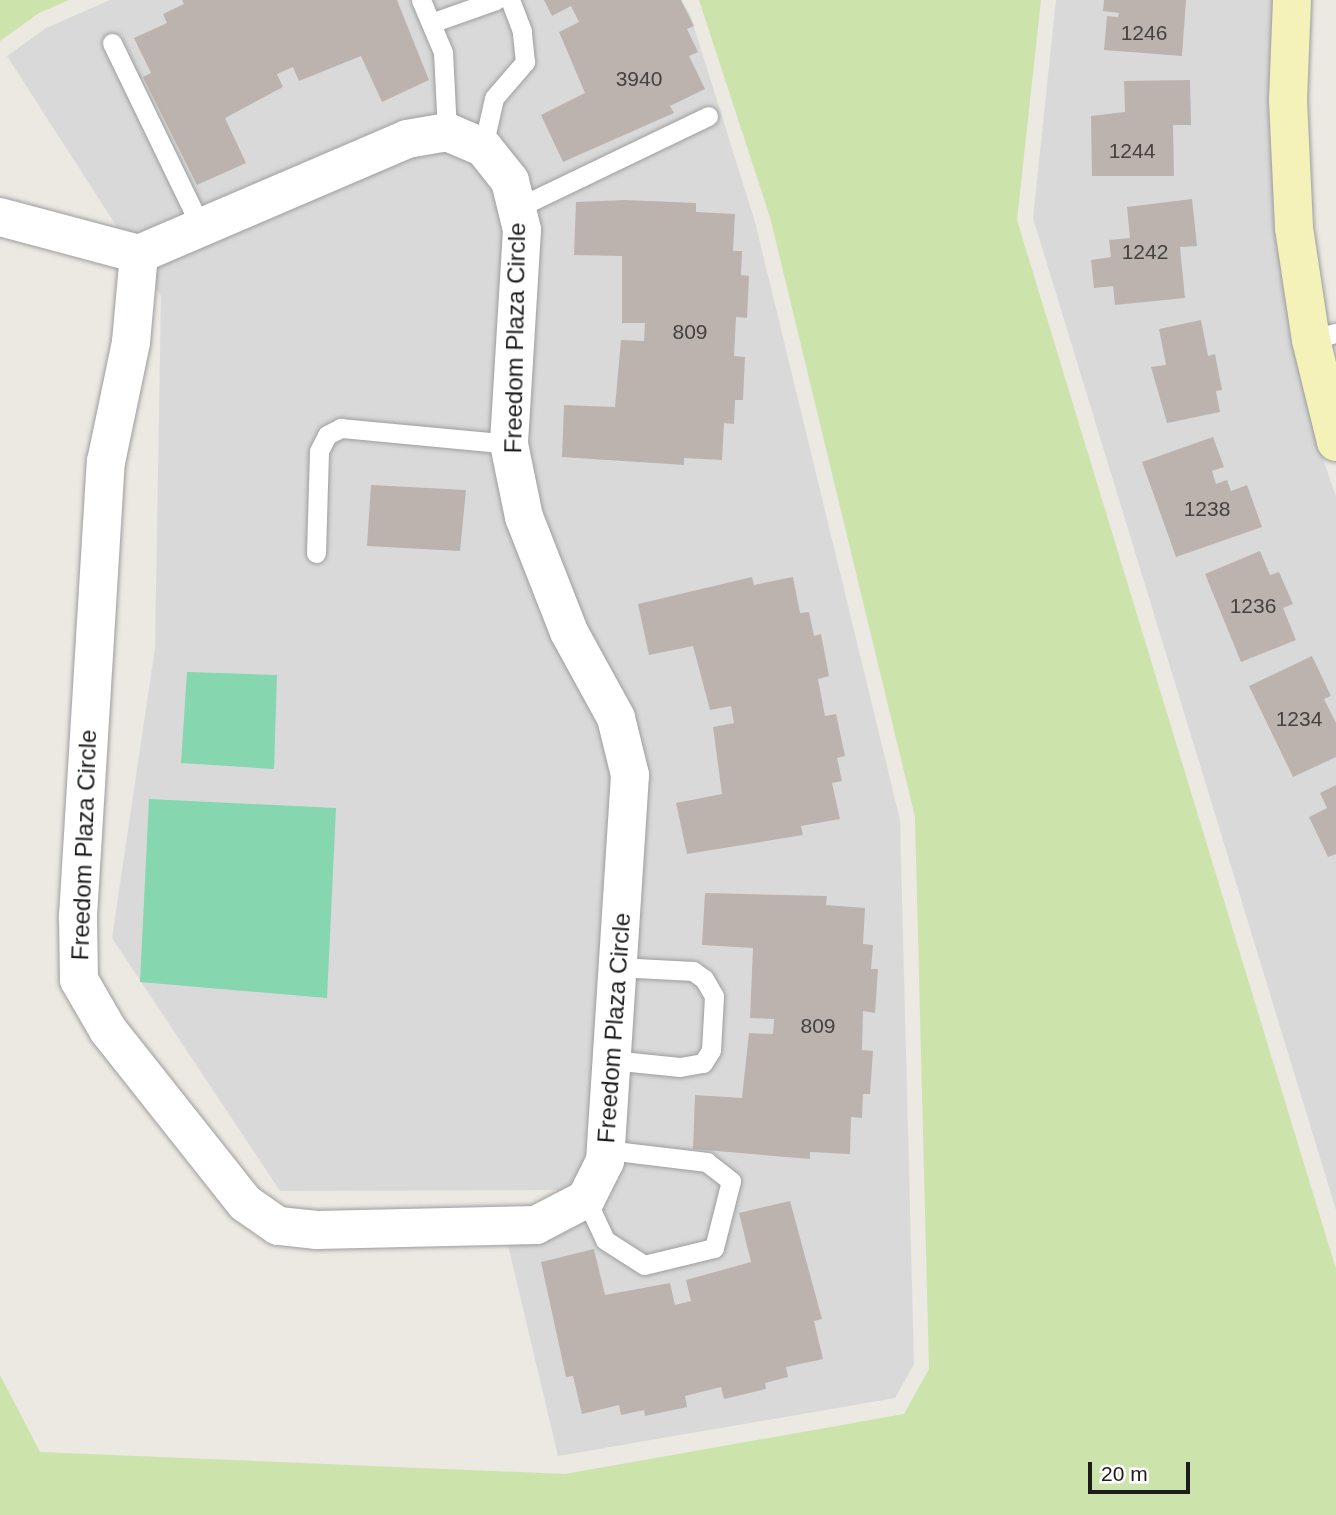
<!DOCTYPE html>
<html>
<head>
<meta charset="utf-8">
<style>
	body { margin:0 }
	#map { position:relative; width:1336px; height:1515px; overflow:hidden; background:#ece8e2; font-family:Arial,sans-serif }
	div>[style] { position:absolute }
	[style*='--x'] { left:calc(var(--x)*1px); top:calc(var(--y)*1px); width:calc(var(--w)*1px); rotate:calc(var(--a)*1deg) }
	.residential>* { inset:0; background:#dad9d9 }
	.grass>* { inset:0; background:#cce3ab }
	.pitch>* { inset:0; background:#86d6af }
	.building>* { inset:0; background:#bcb3af }
	.roads { filter:drop-shadow(0 0 2px #9d9d9d) drop-shadow(0 0 2px #9d9d9d) }
	.lane>* { height:19px; margin:-9.5px; padding:0 9.5px; transform-origin:9.5px; border-radius:9.5px; background:#fff }
	.street>* { height:38px; margin:-19px; padding:0 19px; transform-origin:19px; border-radius:19px; background:#fff }
	.secondary>* { height:38px; margin:-19px; padding:0 19px; transform-origin:19px; border-radius:19px; background:#f4f1b9 }
	span { translate:-50% -50%; white-space:nowrap; text-align:center; line-height:1.15; -webkit-text-stroke:7px #fff; paint-order:stroke }
	.number-label { font-size:21px; color:#444241 }
	.number-label span { -webkit-text-stroke-width:0 }
	.street-label { font-size:24px; color:#1c1c1c }
	.scale { position:absolute; left:1088px; top:1462px; width:102px; height:32px; box-sizing:border-box; border:4px solid #1c1c1c; border-top:0; padding-left:9px; font-size:21px; line-height:24px; white-space:nowrap; color:#1c1c1c; -webkit-text-stroke:5px #fff; paint-order:stroke }
</style>
</head>
<body>
<div id="map">
	<div class="residential">
		<div style="clip-path:polygon(110px 0,681px 0,690px 14px,755px 222px,900px 820px,914px 1364px,895px 1398px,558px 1456px,508px 1245px,543px 1243px,593px 1217px,647px 776px,541px 511px,527px 442px,540px 231px,490px 129px,444px 113px,401px 120px,138px 233px,117px 227px,7px 56px,46px 28px)"></div>
		<div style="clip-path:polygon(1056px 0,1275px 0,1315px 435px,1336px 497px,1336px 1210px,1033px 218px)"></div>
		<div style="clip-path:polygon(445px 152px,473px 164px,493px 191px,505px 232px,491px 448px,600px 725px,612px 776px,588px 1155px,573px 1184px,555px 1193px,558px 1190px,280px 1191px,112px 938px,155px 648px,161px 296px,154px 285px,156px 268px,412px 158px)"></div>
	</div>
	<div class="grass">
		<div style="clip-path:polygon(0 0,69px 0,39px 13px,0 41px)"></div>
		<div style="clip-path:polygon(699px 0,1041px 0,1017px 220px,1336px 1269px,1336px 1515px,0 1515px,0 1375px,40px 1452px,565px 1474px,904px 1414px,929px 1369px,915px 817px,770px 217px)"></div>
	</div>
	<div class="pitch">
		<div style="clip-path:polygon(187px 672px,277px 675px,274px 769px,181px 763px)"></div>
		<div style="clip-path:polygon(149px 799px,336px 808px,327px 998px,140px 982px)"></div>
	</div>
	<div class="building">
		<div style="clip-path:polygon(182px 0,397px 0,429px 80px,382px 102px,361px 56px,299px 81px,293px 67px,277px 74px,283px 87px,225px 118px,246px 163px,197px 185px,143px 77px,151px 73px,134px 38px,167px 23px,163px 14px,184px 4px)"></div>
		<div style="clip-path:polygon(544px 0,681px 0,694px 26px,687px 29px,698px 52px,689px 56px,705px 89px,670px 106px,674px 113px,563px 162px,541px 115px,585px 93px,559px 32px,579px 22px,571px 6px,552px 16px)"></div>
		<div style="clip-path:polygon(1104px 0,1186px 0,1182px 56px,1104px 50px,1107px 16px,1118px 17px,1119px 13px,1103px 11px)"></div>
		<div style="clip-path:polygon(1190px 80px,1191px 125px,1173px 125px,1174px 176px,1092px 176px,1091px 116px,1125px 112px,1124px 81px)"></div>
		<div style="clip-path:polygon(1192px 199px,1197px 246px,1180px 247px,1185px 298px,1115px 305px,1113px 286px,1094px 288px,1091px 260px,1111px 257px,1109px 240px,1130px 238px,1127px 207px)"></div>
		<div style="clip-path:polygon(625px 200px,696px 203px,696px 212px,735px 214px,733px 251px,742px 251px,741px 275px,749px 276px,747px 318px,736px 317px,734px 356px,745px 357px,743px 400px,735px 400px,734px 424px,724px 423px,722px 460px,684px 458px,684px 465px,562px 457px,564px 405px,615px 407px,621px 340px,644px 341px,645px 323px,622px 323px,622px 256px,574px 255px,576px 202px)"></div>
		<div style="clip-path:polygon(1201px 320px,1208px 356px,1215px 354px,1222px 390px,1216px 391px,1220px 412px,1167px 423px,1151px 367px,1166px 365px,1159px 329px)"></div>
		<div style="clip-path:polygon(1213px 437px,1224px 467px,1212px 471px,1216px 484px,1227px 480px,1231px 491px,1247px 485px,1262px 527px,1176px 557px,1142px 462px)"></div>
		<div style="clip-path:polygon(371px 485px,466px 490px,460px 551px,367px 546px)"></div>
		<div style="clip-path:polygon(1260px 551px,1270px 575px,1279px 572px,1293px 604px,1283px 608px,1296px 640px,1241px 662px,1205px 574px)"></div>
		<div style="clip-path:polygon(752px 577px,754px 585px,793px 577px,800px 613px,809px 612px,814px 636px,821px 634px,829px 676px,818px 679px,825px 716px,836px 714px,845px 756px,837px 758px,842px 781px,832px 783px,840px 819px,801px 826px,803px 835px,687px 854px,676px 803px,722px 794px,713px 727px,734px 723px,731px 706px,710px 710px,693px 646px,649px 655px,638px 604px)"></div>
		<div style="clip-path:polygon(1312px 656px,1331px 696px,1324px 699px,1336px 723px,1336px 757px,1293px 777px,1249px 686px)"></div>
		<div style="clip-path:polygon(1336px 785px,1336px 854px,1328px 857px,1309px 817px,1327px 808px,1320px 793px)"></div>
		<div style="clip-path:polygon(705px 893px,827px 896px,826px 905px,865px 908px,863px 944px,873px 945px,871px 969px,878px 969px,875px 1013px,863px 1011px,862px 1050px,873px 1051px,870px 1094px,863px 1094px,862px 1118px,851px 1117px,850px 1154px,810px 1152px,810px 1159px,693px 1149px,695px 1095px,742px 1098px,749px 1033px,773px 1034px,774px 1019px,750px 1018px,753px 948px,702px 945px)"></div>
		<div style="clip-path:polygon(790px 1201px,822px 1319px,814px 1321px,823px 1359px,786px 1367px,788px 1377px,765px 1383px,766px 1389px,724px 1399px,721px 1387px,685px 1396px,687px 1407px,645px 1416px,644px 1410px,621px 1415px,619px 1405px,582px 1414px,573px 1376px,566px 1377px,541px 1262px,594px 1249px,605px 1295px,670px 1283px,675px 1305px,691px 1301px,686px 1280px,751px 1262px,739px 1213px)"></div>
	</div>
	<div class="roads">
		<div class="lane">
			<div style="--x:421;--y:0;--w:56;--a:67.1"></div>
			<div style="--x:443;--y:52;--w:80;--a:87.1"></div>
			<div style="--x:431;--y:23;--w:69;--a:-19.5"></div>
			<div style="--x:112;--y:43;--w:204;--a:64.2"></div>
			<div style="--x:483;--y:147;--w:50;--a:-77.3"></div>
			<div style="--x:494;--y:98;--w:48;--a:-49.3"></div>
			<div style="--x:525;--y:62;--w:31;--a:-96"></div>
			<div style="--x:522;--y:31;--w:33;--a:-111"></div>
			<div style="--x:517;--y:208;--w:212;--a:-25.7"></div>
			<div style="--x:1311;--y:340;--w:26;--a:-16"></div>
			<div style="--x:316;--y:553;--w:102;--a:-88.3"></div>
			<div style="--x:319;--y:451;--w:18;--a:-63"></div>
			<div style="--x:327;--y:435;--w:16;--a:-27"></div>
			<div style="--x:341;--y:428;--w:169;--a:5.4"></div>
			<div style="--x:611;--y:1060;--w:69;--a:5.8"></div>
			<div style="--x:680;--y:1067;--w:23;--a:-10"></div>
			<div style="--x:703;--y:1063;--w:15;--a:-58"></div>
			<div style="--x:711;--y:1050;--w:54;--a:-86.8"></div>
			<div style="--x:714;--y:996;--w:20;--a:-120"></div>
			<div style="--x:704;--y:979;--w:14;--a:-144"></div>
			<div style="--x:693;--y:971;--w:76;--a:-177"></div>
			<div style="--x:586;--y:1199;--w:45;--a:65.1"></div>
			<div style="--x:605;--y:1240;--w:46;--a:32.7"></div>
			<div style="--x:644;--y:1265;--w:72;--a:-13.7"></div>
			<div style="--x:714;--y:1248;--w:69;--a:-75.8"></div>
			<div style="--x:731;--y:1181;--w:31;--a:-142"></div>
			<div style="--x:707;--y:1162;--w:102;--a:-173.2"></div>
		</div>
		<div class="street">
			<div style="--x:0;--y:217;--w:144;--a:14.9"></div>
			<div style="--x:139;--y:254;--w:292;--a:-23.2"></div>
			<div style="--x:407;--y:139;--w:41;--a:-9.9"></div>
			<div style="--x:447;--y:132;--w:39;--a:23"></div>
			<div style="--x:483;--y:147;--w:43;--a:51.5"></div>
			<div style="--x:510;--y:181;--w:50;--a:76.2"></div>
			<div style="--x:522;--y:230;--w:214;--a:93.5"></div>
			<div style="--x:509;--y:444;--w:75;--a:78.4"></div>
			<div style="--x:524;--y:517;--w:123;--a:68.6"></div>
			<div style="--x:569;--y:632;--w:98;--a:61.3"></div>
			<div style="--x:616;--y:718;--w:59;--a:76.2"></div>
			<div style="--x:630;--y:775;--w:387;--a:93.7"></div>
			<div style="--x:605;--y:1161;--w:42;--a:116.6"></div>
			<div style="--x:586;--y:1199;--w:56;--a:152.5"></div>
			<div style="--x:536;--y:1225;--w:219;--a:178.7"></div>
			<div style="--x:317;--y:1230;--w:39;--a:-174"></div>
			<div style="--x:278;--y:1226;--w:40;--a:-145.1"></div>
			<div style="--x:245;--y:1203;--w:221;--a:-128.4"></div>
			<div style="--x:108;--y:1030;--w:58;--a:-120.1"></div>
			<div style="--x:79;--y:980;--w:64;--a:-90.9"></div>
			<div style="--x:78;--y:916;--w:455;--a:-86.5"></div>
			<div style="--x:106;--y:462;--w:123;--a:-78.2"></div>
			<div style="--x:131;--y:342;--w:88;--a:-84.8"></div>
		</div>
		<div class="secondary">
			<div style="--x:1292;--y:0;--w:100;--a:92.3"></div>
			<div style="--x:1288;--y:100;--w:128;--a:87.3"></div>
			<div style="--x:1294;--y:228;--w:113;--a:81.4"></div>
			<div style="--x:1311;--y:340;--w:105;--a:76.2"></div>
		</div>
	</div>
	<div class="number-label">
		<span style="left:1144px;top:33px">1246</span>
		<span style="left:639px;top:79px">3940</span>
		<span style="left:1132px;top:151px">1244</span>
		<span style="left:1145px;top:252px">1242</span>
		<span style="left:690px;top:332px">809</span>
		<span style="left:1207px;top:509px">1238</span>
		<span style="left:1253px;top:606px">1236</span>
		<span style="left:1299px;top:719px">1234</span>
		<span style="left:818px;top:1026px">809</span>
	</div>
	<div class="street-label">
		<span style="left:515px;top:338px;rotate:-89deg">Freedom Plaza Circle</span>
		<span style="left:84px;top:845px;rotate:-88deg">Freedom Plaza Circle</span>
		<span style="left:614px;top:1028px;rotate:-86deg">Freedom Plaza Circle</span>
	</div>
	<div class="scale">20 m</div>
</div>
</body>
</html>
